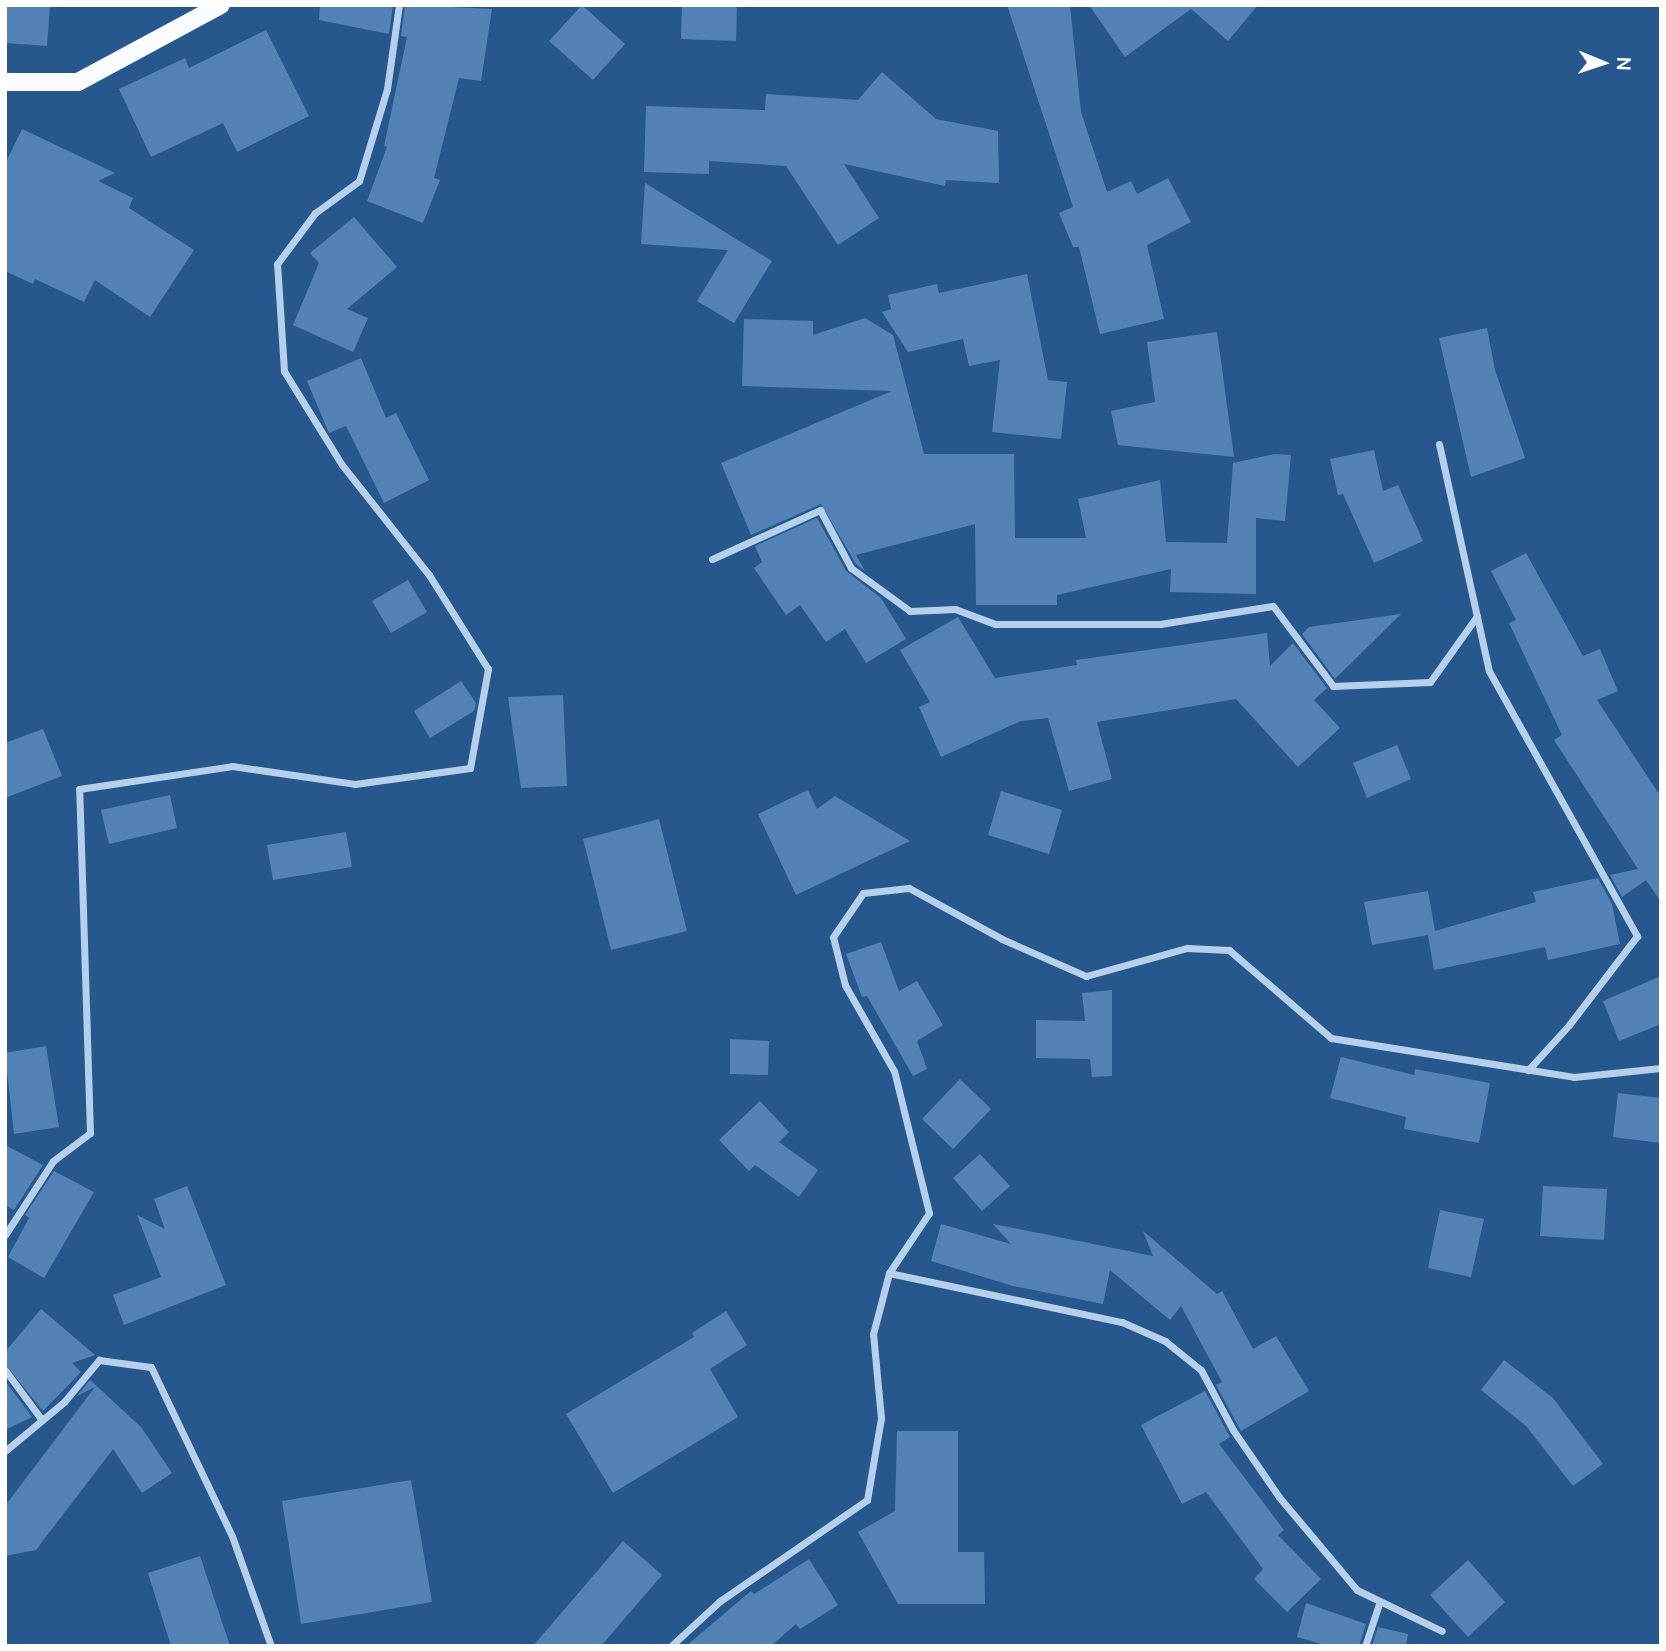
<!DOCTYPE html>
<html>
<head>
<meta charset="utf-8">
<style>
	body { margin:0 }
	#map { position:relative; width:1666px; height:1651px; overflow:hidden; background:#26588e; font-family:Manrope,sans-serif }
	div>[style] { position:absolute }
	[style*='--x'] { left:calc(var(--x)*1px); top:calc(var(--y)*1px); width:calc(var(--w)*1px); rotate:calc(var(--a)*1deg) }
	.building>* { inset:0; background:#5383b6 }
	.street>* { height:7px; margin:-3.5px; padding:0 3.5px; transform-origin:3.5px; border-radius:3.5px; background:#b6d0eb }
	.primary>* { height:18px; margin:-9px; padding:0 9px; transform-origin:9px; border-radius:9px; background:#fafcff }
	span { translate:-50% -50%; white-space:nowrap; text-align:center; line-height:1.15; -webkit-text-stroke:6px #26588e; paint-order:stroke }
	.frame { position:absolute; inset:0; border:7px solid #fff; pointer-events:none }
	.north { position:absolute; left:1568px; top:28px; width:70px; height:70px; -webkit-text-stroke:5px #26588e; paint-order:stroke; rotate:92deg; font-size:19px; font-weight:700; line-height:28px; text-align:center; color:#fff }
	.north::after { content:''; display:block; margin:auto; width:24px; height:32px; background:#fff; clip-path:polygon(50% 0,100% 100%,50% 72%,0 100%) }
</style>
</head>
<body>
<div id="map">
	<div class="building">
		<div style="clip-path:polygon(5px 5px,50px 5px,47px 46px,5px 43px)"></div>
		<div style="clip-path:polygon(320px 5px,393px 5px,389px 34px,319px 20px)"></div>
		<div style="clip-path:polygon(405px 5px,492px 9px,481px 81px,459px 78px,434px 178px,440px 180px,423px 223px,367px 201px,387px 147px,384px 146px,407px 37px,401px 36px)"></div>
		<div style="clip-path:polygon(582px 5px,625px 44px,593px 80px,549px 41px)"></div>
		<div style="clip-path:polygon(682px 5px,737px 5px,736px 41px,681px 39px)"></div>
		<div style="clip-path:polygon(1007px 5px,1070px 5px,1081px 112px,1107px 192px,1131px 181px,1137px 194px,1168px 178px,1191px 222px,1147px 245px,1164px 319px,1100px 334px,1079px 247px,1073px 247px,1059px 213px,1073px 207px)"></div>
		<div style="clip-path:polygon(1089px 5px,1258px 5px,1228px 41px,1191px 9px,1125px 57px)"></div>
		<div style="clip-path:polygon(266px 30px,309px 116px,237px 152px,223px 123px,151px 157px,119px 89px,185px 58px,189px 68px)"></div>
		<div style="clip-path:polygon(882px 72px,936px 119px,998px 131px,999px 183px,946px 180px,945px 186px,844px 164px,879px 218px,838px 245px,786px 166px,709px 161px,709px 174px,644px 172px,646px 106px,765px 110px,766px 94px,858px 100px)"></div>
		<div style="clip-path:polygon(22px 129px,115px 173px,98px 181px,133px 198px,129px 208px,194px 250px,150px 317px,95px 280px,84px 302px,35px 279px,33px 284px,5px 271px,5px 164px)"></div>
		<div style="clip-path:polygon(645px 183px,772px 261px,734px 323px,697px 301px,728px 250px,641px 244px)"></div>
		<div style="clip-path:polygon(354px 217px,397px 267px,347px 309px,368px 318px,353px 352px,293px 325px,319px 263px,310px 253px)"></div>
		<div style="clip-path:polygon(1027px 274px,1048px 380px,1067px 382px,1061px 439px,992px 432px,1000px 360px,969px 366px,963px 339px,908px 352px,882px 312px,891px 309px,888px 295px,937px 284px,939px 293px)"></div>
		<div style="clip-path:polygon(865px 318px,893px 335px,924px 454px,1014px 454px,1015px 538px,1086px 538px,1078px 499px,1160px 480px,1166px 542px,1227px 543px,1233px 463px,1274px 454px,1291px 455px,1285px 521px,1256px 518px,1256px 594px,1170px 592px,1171px 569px,1057px 595px,1057px 605px,976px 605px,975px 524px,856px 555px,865px 571px,856px 564px,821px 504px,751px 535px,721px 463px,892px 391px,742px 386px,744px 319px,813px 321px,813px 335px)"></div>
		<div style="clip-path:polygon(1487px 328px,1495px 370px,1525px 458px,1471px 477px,1439px 338px)"></div>
		<div style="clip-path:polygon(1217px 332px,1234px 457px,1118px 445px,1111px 411px,1155px 402px,1147px 342px)"></div>
		<div style="clip-path:polygon(361px 358px,386px 418px,396px 413px,429px 480px,384px 503px,346px 426px,329px 433px,307px 381px)"></div>
		<div style="clip-path:polygon(1374px 450px,1383px 491px,1398px 485px,1423px 541px,1374px 563px,1343px 494px,1338px 495px,1330px 459px)"></div>
		<div style="clip-path:polygon(817px 518px,846px 571px,881px 598px,906px 639px,866px 663px,845px 629px,826px 642px,800px 605px,786px 615px,754px 568px,762px 562px,755px 546px)"></div>
		<div style="clip-path:polygon(1526px 553px,1583px 656px,1600px 649px,1618px 691px,1597px 700px,1661px 797px,1661px 902px,1646px 880px,1622px 897px,1610px 875px,1638px 869px,1554px 740px,1562px 735px,1509px 623px,1516px 620px,1491px 571px)"></div>
		<div style="clip-path:polygon(408px 580px,427px 612px,391px 633px,372px 601px)"></div>
		<div style="clip-path:polygon(1401px 614px,1335px 679px,1302px 634px,1309px 627px)"></div>
		<div style="clip-path:polygon(958px 617px,995px 678px,1077px 665px,1076px 660px,1267px 633px,1270px 666px,1293px 643px,1327px 688px,1314px 700px,1340px 728px,1298px 767px,1236px 699px,1097px 722px,1112px 779px,1069px 791px,1048px 718px,1021px 721px,941px 757px,919px 707px,930px 702px,900px 650px)"></div>
		<div style="clip-path:polygon(461px 681px,476px 703px,474px 711px,430px 738px,414px 711px)"></div>
		<div style="clip-path:polygon(563px 695px,567px 786px,521px 788px,508px 697px)"></div>
		<div style="clip-path:polygon(43px 729px,62px 776px,5px 798px,5px 743px)"></div>
		<div style="clip-path:polygon(1397px 745px,1411px 779px,1367px 798px,1353px 763px)"></div>
		<div style="clip-path:polygon(808px 790px,817px 809px,835px 796px,910px 841px,796px 895px,758px 814px)"></div>
		<div style="clip-path:polygon(1001px 791px,1062px 810px,1049px 854px,988px 835px)"></div>
		<div style="clip-path:polygon(170px 795px,177px 828px,109px 844px,101px 810px)"></div>
		<div style="clip-path:polygon(659px 819px,687px 931px,611px 950px,583px 839px)"></div>
		<div style="clip-path:polygon(346px 832px,352px 867px,273px 880px,267px 845px)"></div>
		<div style="clip-path:polygon(1598px 878px,1612px 904px,1620px 944px,1548px 960px,1545px 947px,1434px 970px,1428px 935px,1372px 945px,1364px 902px,1428px 891px,1435px 931px,1536px 902px,1533px 892px)"></div>
		<div style="clip-path:polygon(881px 942px,899px 991px,917px 981px,943px 1025px,917px 1041px,927px 1069px,913px 1076px,867px 996px,862px 997px,846px 954px)"></div>
		<div style="clip-path:polygon(1661px 976px,1661px 1024px,1619px 1041px,1603px 1001px)"></div>
		<div style="clip-path:polygon(1112px 990px,1112px 1076px,1092px 1077px,1090px 1059px,1036px 1058px,1036px 1020px,1085px 1021px,1082px 993px)"></div>
		<div style="clip-path:polygon(730px 1039px,769px 1041px,768px 1075px,730px 1074px)"></div>
		<div style="clip-path:polygon(46px 1046px,59px 1127px,14px 1134px,5px 1053px)"></div>
		<div style="clip-path:polygon(1341px 1057px,1414px 1075px,1415px 1069px,1490px 1083px,1479px 1143px,1404px 1129px,1406px 1117px,1330px 1098px)"></div>
		<div style="clip-path:polygon(960px 1079px,991px 1109px,953px 1149px,922px 1119px)"></div>
		<div style="clip-path:polygon(1618px 1093px,1661px 1098px,1661px 1143px,1613px 1137px)"></div>
		<div style="clip-path:polygon(760px 1101px,789px 1132px,779px 1142px,818px 1170px,799px 1197px,755px 1165px,749px 1171px,719px 1140px)"></div>
		<div style="clip-path:polygon(5px 1145px,43px 1165px,14px 1210px,5px 1205px)"></div>
		<div style="clip-path:polygon(980px 1154px,1010px 1186px,982px 1211px,953px 1178px)"></div>
		<div style="clip-path:polygon(54px 1171px,94px 1192px,44px 1278px,8px 1257px,29px 1218px,25px 1215px)"></div>
		<div style="clip-path:polygon(187px 1186px,226px 1285px,124px 1325px,113px 1295px,161px 1277px,137px 1215px,165px 1229px,154px 1199px)"></div>
		<div style="clip-path:polygon(1543px 1186px,1607px 1189px,1604px 1240px,1540px 1236px)"></div>
		<div style="clip-path:polygon(1440px 1210px,1484px 1219px,1471px 1277px,1428px 1268px)"></div>
		<div style="clip-path:polygon(941px 1224px,1011px 1244px,993px 1224px,1153px 1256px,1143px 1231px,1217px 1294px,1222px 1291px,1253px 1349px,1276px 1336px,1309px 1391px,1241px 1431px,1216px 1385px,1222px 1382px,1181px 1306px,1170px 1320px,1110px 1270px,1103px 1304px,1013px 1286px,931px 1261px)"></div>
		<div style="clip-path:polygon(41px 1309px,95px 1355px,72px 1363px,81px 1372px,43px 1411px,5px 1364px,5px 1352px)"></div>
		<div style="clip-path:polygon(726px 1311px,747px 1345px,710px 1369px,738px 1417px,613px 1493px,566px 1414px,694px 1337px,692px 1333px)"></div>
		<div style="clip-path:polygon(1504px 1360px,1553px 1398px,1603px 1464px,1573px 1486px,1526px 1426px,1481px 1390px)"></div>
		<div style="clip-path:polygon(90px 1380px,141px 1427px,172px 1473px,142px 1493px,113px 1449px,36px 1550px,5px 1556px,5px 1506px,95px 1387px,77px 1396px)"></div>
		<div style="clip-path:polygon(5px 1381px,32px 1417px,5px 1430px)"></div>
		<div style="clip-path:polygon(1205px 1391px,1230px 1437px,1219px 1444px,1284px 1530px,1278px 1535px,1321px 1579px,1287px 1612px,1254px 1579px,1263px 1569px,1206px 1492px,1182px 1504px,1141px 1425px)"></div>
		<div style="clip-path:polygon(897px 1431px,958px 1431px,958px 1552px,984px 1552px,985px 1604px,898px 1604px,858px 1532px,895px 1511px)"></div>
		<div style="clip-path:polygon(411px 1480px,432px 1602px,301px 1624px,282px 1501px)"></div>
		<div style="clip-path:polygon(623px 1541px,662px 1575px,601px 1646px,533px 1646px)"></div>
		<div style="clip-path:polygon(200px 1556px,230px 1646px,171px 1646px,148px 1573px)"></div>
		<div style="clip-path:polygon(809px 1559px,838px 1605px,800px 1629px,796px 1624px,771px 1646px,686px 1646px,751px 1591px,754px 1594px)"></div>
		<div style="clip-path:polygon(1468px 1560px,1505px 1602px,1468px 1637px,1430px 1595px)"></div>
		<div style="clip-path:polygon(1306px 1603px,1366px 1624px,1359px 1646px,1328px 1646px,1297px 1637px)"></div>
		<div style="clip-path:polygon(1378px 1627px,1408px 1634px,1406px 1646px,1372px 1646px)"></div>
	</div>
	<div class="street">
		<div style="--x:1439;--y:444;--w:232;--a:77.6"></div>
		<div style="--x:1489;--y:671;--w:304;--a:60.8"></div>
		<div style="--x:1637;--y:936;--w:112;--a:127.4"></div>
		<div style="--x:1569;--y:1025;--w:61;--a:132.3"></div>
		<div style="--x:712;--y:559;--w:119;--a:-24.4"></div>
		<div style="--x:820;--y:510;--w:66;--a:61.9"></div>
		<div style="--x:851;--y:568;--w:73;--a:36.1"></div>
		<div style="--x:910;--y:611;--w:45;--a:-2.5"></div>
		<div style="--x:955;--y:609;--w:43;--a:20.6"></div>
		<div style="--x:995;--y:624;--w:165;--a:0"></div>
		<div style="--x:1160;--y:624;--w:114;--a:-9.1"></div>
		<div style="--x:1273;--y:606;--w:100;--a:53.1"></div>
		<div style="--x:1333;--y:686;--w:97;--a:-2.4"></div>
		<div style="--x:1430;--y:682;--w:81;--a:-54.5"></div>
		<div style="--x:5;--y:1235;--w:88;--a:-57"></div>
		<div style="--x:53;--y:1161;--w:46;--a:-37.1"></div>
		<div style="--x:90;--y:1133;--w:344;--a:-91.8"></div>
		<div style="--x:79;--y:789;--w:155;--a:-8.5"></div>
		<div style="--x:232;--y:766;--w:124;--a:8.3"></div>
		<div style="--x:355;--y:784;--w:116;--a:-7.9"></div>
		<div style="--x:470;--y:768;--w:101;--a:-79.7"></div>
		<div style="--x:488;--y:669;--w:111;--a:-122.1"></div>
		<div style="--x:429;--y:575;--w:140;--a:-128.3"></div>
		<div style="--x:342;--y:465;--w:110;--a:-121.7"></div>
		<div style="--x:284;--y:371;--w:107;--a:-93.7"></div>
		<div style="--x:277;--y:264;--w:64;--a:-53.3"></div>
		<div style="--x:315;--y:213;--w:54;--a:-36"></div>
		<div style="--x:359;--y:181;--w:96;--a:-73.1"></div>
		<div style="--x:387;--y:89;--w:85;--a:-81.9"></div>
		<div style="--x:889;--y:1273;--w:238;--a:11.9"></div>
		<div style="--x:1122;--y:1322;--w:47;--a:23.8"></div>
		<div style="--x:1165;--y:1341;--w:46;--a:38.9"></div>
		<div style="--x:1201;--y:1370;--w:68;--a:61.9"></div>
		<div style="--x:1233;--y:1430;--w:81;--a:55.5"></div>
		<div style="--x:1279;--y:1497;--w:121;--a:50"></div>
		<div style="--x:1357;--y:1590;--w:94;--a:25.8"></div>
		<div style="--x:5;--y:1370;--w:62;--a:53.5"></div>
		<div style="--x:5;--y:1451;--w:77;--a:-39.7"></div>
		<div style="--x:64;--y:1402;--w:55;--a:-50.2"></div>
		<div style="--x:99;--y:1360;--w:52;--a:7.7"></div>
		<div style="--x:151;--y:1367;--w:187;--a:64.4"></div>
		<div style="--x:232;--y:1536;--w:117;--a:70.5"></div>
		<div style="--x:671;--y:1646;--w:67;--a:-42.6"></div>
		<div style="--x:720;--y:1601;--w:178;--a:-34.5"></div>
		<div style="--x:867;--y:1500;--w:83;--a:-80.3"></div>
		<div style="--x:881;--y:1418;--w:84;--a:-95.4"></div>
		<div style="--x:873;--y:1334;--w:63;--a:-75.3"></div>
		<div style="--x:889;--y:1273;--w:72;--a:-56.3"></div>
		<div style="--x:929;--y:1213;--w:146;--a:-103.8"></div>
		<div style="--x:894;--y:1071;--w:99;--a:-119.7"></div>
		<div style="--x:845;--y:985;--w:49;--a:-104"></div>
		<div style="--x:833;--y:937;--w:53;--a:-55.7"></div>
		<div style="--x:863;--y:893;--w:46;--a:-6.2"></div>
		<div style="--x:909;--y:888;--w:106;--a:28.7"></div>
		<div style="--x:1002;--y:939;--w:92;--a:23.8"></div>
		<div style="--x:1086;--y:976;--w:105;--a:-15.5"></div>
		<div style="--x:1187;--y:948;--w:42;--a:2.7"></div>
		<div style="--x:1229;--y:950;--w:135;--a:40.8"></div>
		<div style="--x:1331;--y:1038;--w:246;--a:9.1"></div>
		<div style="--x:1574;--y:1077;--w:87;--a:-5.9"></div>
		<div style="--x:1365;--y:1646;--w:47;--a:-71.6"></div>
	</div>
	<div class="primary">
		<div style="--x:5;--y:82;--w:73;--a:0"></div>
		<div style="--x:78;--y:82;--w:162;--a:-28.3"></div>
	</div>
	<div class="frame"></div>
	<div class="north">N</div>
</div>
</body>
</html>
